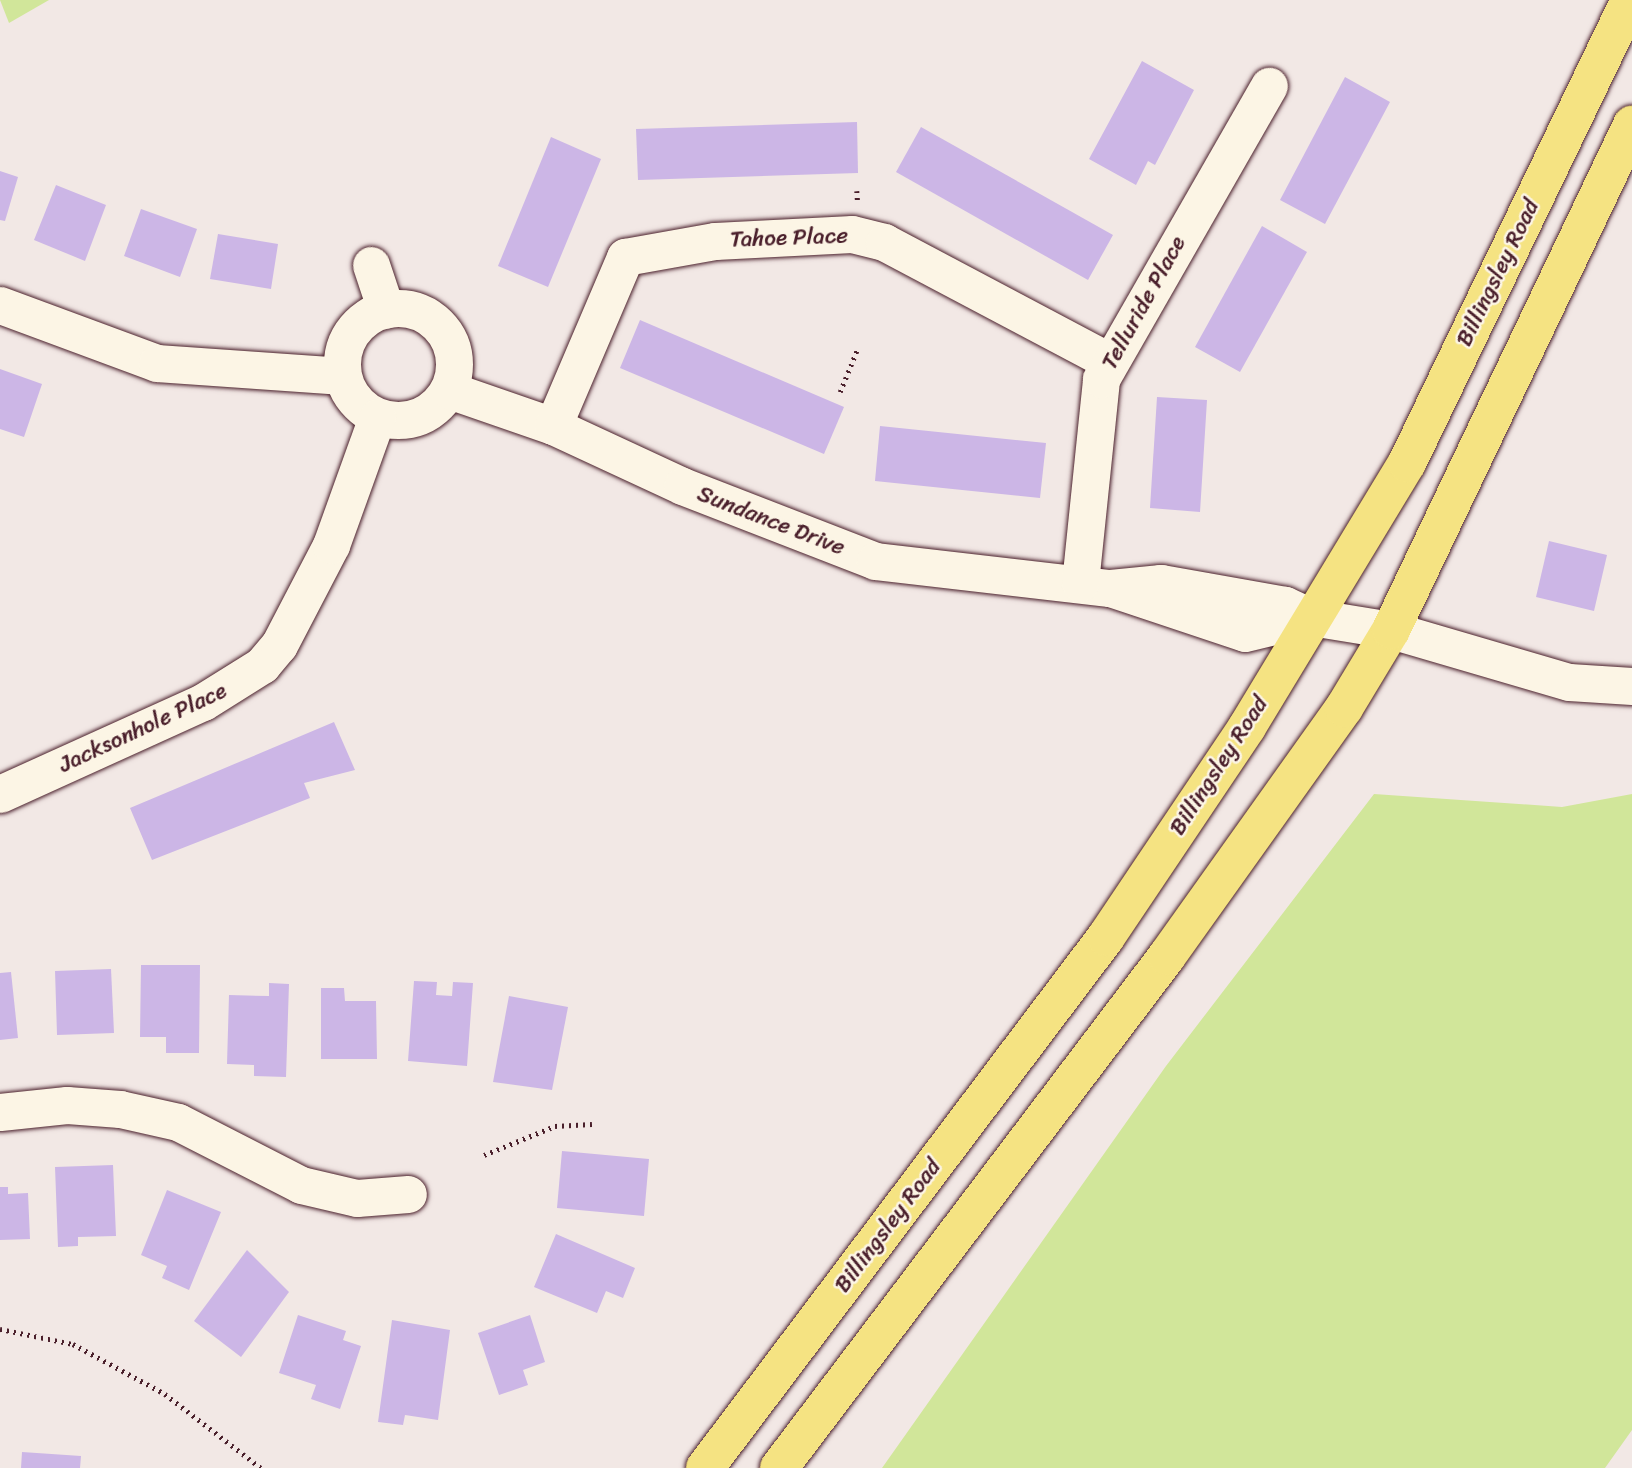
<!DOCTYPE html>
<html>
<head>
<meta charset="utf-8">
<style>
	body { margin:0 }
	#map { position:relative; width:1632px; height:1468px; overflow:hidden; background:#f2e8e5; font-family:Sriracha,sans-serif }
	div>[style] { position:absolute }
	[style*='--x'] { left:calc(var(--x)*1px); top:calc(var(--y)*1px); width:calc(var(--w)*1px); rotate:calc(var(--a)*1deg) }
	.green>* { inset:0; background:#d1e69a }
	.building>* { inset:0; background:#ccb6e6 }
	.path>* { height:4.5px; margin-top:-2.25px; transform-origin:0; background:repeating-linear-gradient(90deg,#4a1f2b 0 2px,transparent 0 7px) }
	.roads { filter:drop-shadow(0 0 2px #4a1f2b) drop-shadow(0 0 2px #4a1f2b) }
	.minor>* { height:37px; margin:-18.5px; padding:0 18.5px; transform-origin:18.5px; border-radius:18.5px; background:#fcf5e5 }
	.minor>.ring { margin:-18.5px; padding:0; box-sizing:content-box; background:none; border:37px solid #fcf5e5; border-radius:50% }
	.major>* { height:38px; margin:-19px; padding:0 19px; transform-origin:19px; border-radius:19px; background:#f5e382 }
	span { translate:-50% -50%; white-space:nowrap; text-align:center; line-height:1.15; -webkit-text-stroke:5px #fcf5e5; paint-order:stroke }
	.street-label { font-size:23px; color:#4a1f2b }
</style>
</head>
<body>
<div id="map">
	<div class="green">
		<div style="clip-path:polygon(0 0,49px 0,9px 23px)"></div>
		<div style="clip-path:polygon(1374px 794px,1562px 807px,1632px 794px,1632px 1430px,1605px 1468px,882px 1468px,1166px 1066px)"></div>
	</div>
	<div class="building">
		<div style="clip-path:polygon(1142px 61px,1194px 90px,1155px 165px,1148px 161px,1136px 185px,1089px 159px)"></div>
		<div style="clip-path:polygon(1345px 77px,1390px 102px,1325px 224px,1280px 200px)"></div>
		<div style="clip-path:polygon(857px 122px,858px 173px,638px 180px,636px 129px)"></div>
		<div style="clip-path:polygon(921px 127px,1113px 235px,1088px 280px,896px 172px)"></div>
		<div style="clip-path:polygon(551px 137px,601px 159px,548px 287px,498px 266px)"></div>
		<div style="clip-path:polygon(0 171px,18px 177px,5px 221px,0 220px)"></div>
		<div style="clip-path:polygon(56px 185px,106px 205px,85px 261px,34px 240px)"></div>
		<div style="clip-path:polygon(141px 209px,197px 229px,180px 277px,124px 256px)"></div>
		<div style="clip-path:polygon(1262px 226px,1307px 252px,1240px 372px,1195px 347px)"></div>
		<div style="clip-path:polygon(218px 234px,278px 244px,271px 289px,210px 279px)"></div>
		<div style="clip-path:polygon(640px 320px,844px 407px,824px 454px,620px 368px)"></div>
		<div style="clip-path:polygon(0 369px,42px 384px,24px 437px,0 429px)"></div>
		<div style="clip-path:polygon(1157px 397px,1207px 400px,1200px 512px,1150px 508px)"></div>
		<div style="clip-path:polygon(880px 426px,1046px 443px,1040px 498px,875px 481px)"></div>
		<div style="clip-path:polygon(1549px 541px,1607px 555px,1594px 611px,1536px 597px)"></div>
		<div style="clip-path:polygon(334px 722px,355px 770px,304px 783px,310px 798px,152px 860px,130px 808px)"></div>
		<div style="clip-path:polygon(141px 965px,200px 965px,199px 1053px,166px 1053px,166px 1037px,140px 1037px)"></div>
		<div style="clip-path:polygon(111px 969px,114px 1033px,57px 1035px,55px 971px)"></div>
		<div style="clip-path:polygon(11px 972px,18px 1038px,0 1040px,0 973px)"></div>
		<div style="clip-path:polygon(414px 981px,437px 982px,436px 995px,452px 996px,453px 982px,473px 983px,467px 1066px,408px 1061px)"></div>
		<div style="clip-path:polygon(269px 983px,289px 984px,286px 1077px,254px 1076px,254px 1065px,227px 1064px,229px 995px,269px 996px)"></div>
		<div style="clip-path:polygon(321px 988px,344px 988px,345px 1001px,376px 1001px,377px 1059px,321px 1059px)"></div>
		<div style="clip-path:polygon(509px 996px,568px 1007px,552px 1090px,493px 1082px)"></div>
		<div style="clip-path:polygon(562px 1151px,649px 1159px,644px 1216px,557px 1208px)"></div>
		<div style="clip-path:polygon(113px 1165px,116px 1236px,78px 1237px,78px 1246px,58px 1247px,55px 1167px)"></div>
		<div style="clip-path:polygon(0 1187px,8px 1187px,8px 1194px,28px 1193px,30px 1239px,0 1240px)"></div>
		<div style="clip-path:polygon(167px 1190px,221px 1212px,189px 1290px,162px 1278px,167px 1266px,141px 1255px)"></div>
		<div style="clip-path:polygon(556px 1234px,635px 1268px,623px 1298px,606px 1291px,597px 1313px,534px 1287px)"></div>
		<div style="clip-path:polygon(247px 1250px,289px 1292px,241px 1357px,194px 1321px)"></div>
		<div style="clip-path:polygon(298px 1315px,346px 1331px,343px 1340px,361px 1346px,340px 1409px,311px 1399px,316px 1385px,279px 1373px)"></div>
		<div style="clip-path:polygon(530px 1315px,545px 1362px,523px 1370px,528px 1385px,499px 1395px,478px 1333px)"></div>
		<div style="clip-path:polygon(392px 1320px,450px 1330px,438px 1420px,405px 1415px,403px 1425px,378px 1422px)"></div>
		<div style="clip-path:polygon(22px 1452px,81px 1456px,80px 1468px,21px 1468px)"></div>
	</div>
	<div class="path">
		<div style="--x:857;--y:191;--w:13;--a:86"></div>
		<div style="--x:840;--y:392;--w:45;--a:-68"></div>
		<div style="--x:484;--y:1155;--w:77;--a:-22.2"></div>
		<div style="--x:555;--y:1126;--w:37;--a:-3"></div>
		<div style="--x:0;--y:1329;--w:75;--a:11.6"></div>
		<div style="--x:73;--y:1344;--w:105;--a:28.5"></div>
		<div style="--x:165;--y:1394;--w:121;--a:37.6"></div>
	</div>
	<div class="roads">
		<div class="minor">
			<div style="--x:371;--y:265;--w:47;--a:71.6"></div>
			<div style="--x:0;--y:305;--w:167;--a:20.3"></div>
			<div style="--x:157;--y:363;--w:186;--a:4"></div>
			<div class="ring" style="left:342px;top:308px;width:75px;height:75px"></div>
			<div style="--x:449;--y:390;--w:110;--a:19.1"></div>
			<div style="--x:553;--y:426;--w:142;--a:24.9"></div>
			<div style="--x:682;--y:486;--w:207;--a:21.2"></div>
			<div style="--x:875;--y:561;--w:237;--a:6.6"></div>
			<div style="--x:1110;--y:588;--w:142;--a:18.4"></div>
			<div style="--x:1245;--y:633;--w:68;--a:-13.6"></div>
			<div style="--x:1311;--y:617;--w:29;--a:-155"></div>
			<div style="--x:1285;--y:605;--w:126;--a:-169.9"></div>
			<div style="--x:1161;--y:583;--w:51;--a:174.4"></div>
			<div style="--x:553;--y:426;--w:184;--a:-66.9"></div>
			<div style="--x:625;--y:257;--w:91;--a:-10.1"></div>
			<div style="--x:715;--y:241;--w:137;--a:-2.9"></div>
			<div style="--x:852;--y:234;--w:33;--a:14"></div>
			<div style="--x:884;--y:242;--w:255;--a:27.9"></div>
			<div style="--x:1080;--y:583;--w:205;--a:-84.1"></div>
			<div style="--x:1101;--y:379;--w:338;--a:-60.2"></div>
			<div style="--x:1311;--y:617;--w:81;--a:9.2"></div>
			<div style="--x:1391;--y:630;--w:185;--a:16.3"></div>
			<div style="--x:1569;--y:682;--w:63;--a:3.6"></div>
			<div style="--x:0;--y:794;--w:223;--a:-24.4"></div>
			<div style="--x:203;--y:702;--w:70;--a:-32.1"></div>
			<div style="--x:262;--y:665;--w:26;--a:-50"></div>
			<div style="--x:279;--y:645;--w:113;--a:-62.5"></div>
			<div style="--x:331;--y:545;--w:136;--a:-70.2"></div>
			<div style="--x:0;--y:1112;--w:67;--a:-6"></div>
			<div style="--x:67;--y:1105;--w:53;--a:4.3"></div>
			<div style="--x:120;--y:1109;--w:59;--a:12.6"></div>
			<div style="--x:178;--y:1122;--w:138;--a:27.1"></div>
			<div style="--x:301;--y:1185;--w:57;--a:13.1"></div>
			<div style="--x:357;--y:1198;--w:51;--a:-4.5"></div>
		</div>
		<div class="major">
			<div style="--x:705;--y:1468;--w:665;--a:-52.94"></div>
			<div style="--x:1106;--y:937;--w:253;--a:-56.1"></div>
			<div style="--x:1247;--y:727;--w:309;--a:-58.8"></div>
			<div style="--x:1407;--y:463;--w:514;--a:-64.28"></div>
			<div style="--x:779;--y:1468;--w:642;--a:-52.84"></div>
			<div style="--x:1167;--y:956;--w:305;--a:-54.5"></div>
			<div style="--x:1344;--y:708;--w:91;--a:-58.9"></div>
			<div style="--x:1391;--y:630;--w:560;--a:-64.49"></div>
		</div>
	</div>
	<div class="street-label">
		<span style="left:789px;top:238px;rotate:-2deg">Tahoe Place</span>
		<span style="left:1498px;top:273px;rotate:-64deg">Billingsley Road</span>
		<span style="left:1144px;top:303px;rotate:-61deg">Telluride Place</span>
		<span style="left:771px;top:521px;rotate:21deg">Sundance Drive</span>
		<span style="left:143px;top:728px;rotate:-25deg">Jacksonhole Place</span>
		<span style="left:1219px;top:766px;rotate:-57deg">Billingsley Road</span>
		<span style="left:888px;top:1226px;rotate:-53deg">Billingsley Road</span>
	</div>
</div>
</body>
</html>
